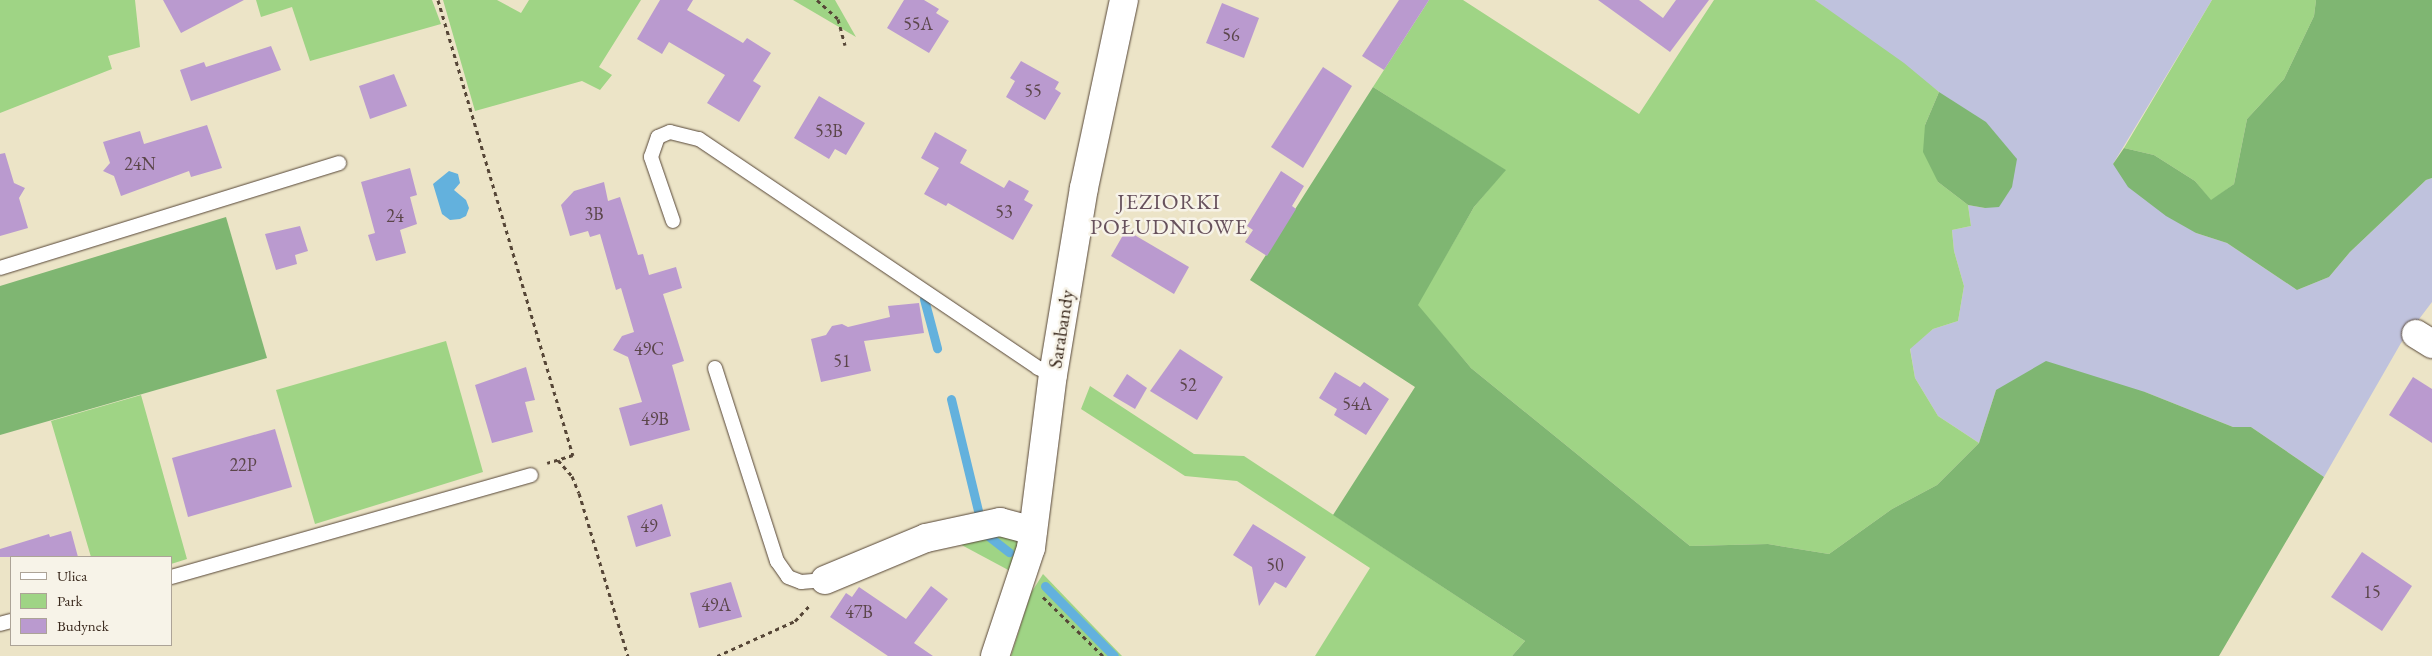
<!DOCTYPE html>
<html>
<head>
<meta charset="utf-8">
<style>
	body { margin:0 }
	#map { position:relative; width:2432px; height:656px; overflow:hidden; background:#ece4c7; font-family:"EB Garamond",serif }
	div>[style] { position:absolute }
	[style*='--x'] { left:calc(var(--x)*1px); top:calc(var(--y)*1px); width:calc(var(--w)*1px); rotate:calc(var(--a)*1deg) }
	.industrial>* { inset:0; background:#bfc2dd }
	.green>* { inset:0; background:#9fd485 }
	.forest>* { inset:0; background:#7fb672 }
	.water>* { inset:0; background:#63b1dd }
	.stream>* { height:9px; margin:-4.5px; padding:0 4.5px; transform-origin:4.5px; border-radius:4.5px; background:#63b1dd }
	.building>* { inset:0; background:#ba9acf }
	.path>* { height:3px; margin-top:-1.5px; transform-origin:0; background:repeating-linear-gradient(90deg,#564637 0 4px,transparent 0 8px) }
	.roads { filter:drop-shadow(0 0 1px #564637) drop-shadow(0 0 1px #564637) }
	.lane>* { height:14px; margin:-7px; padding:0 7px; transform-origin:7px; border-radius:7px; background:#fff }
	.street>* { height:28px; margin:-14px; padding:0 14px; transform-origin:14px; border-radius:14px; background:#fff }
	span { translate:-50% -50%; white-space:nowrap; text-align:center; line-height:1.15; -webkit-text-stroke:5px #f7f3e8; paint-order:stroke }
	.number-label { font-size:18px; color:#5b464a }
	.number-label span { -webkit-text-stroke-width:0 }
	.street-label { font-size:20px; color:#3b2a1e }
	.quarter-label { font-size:22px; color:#67515c; letter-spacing:1px }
	.legend { position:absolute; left:10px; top:556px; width:162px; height:90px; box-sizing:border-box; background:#f7f3e8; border:1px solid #aca397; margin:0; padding:6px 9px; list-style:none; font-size:15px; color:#3b2a1e }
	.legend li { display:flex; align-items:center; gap:10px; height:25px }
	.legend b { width:25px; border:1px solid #aca397 }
</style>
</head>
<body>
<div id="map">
	<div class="industrial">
		<div style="clip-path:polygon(1815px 0,2212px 0,2113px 164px,2196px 233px,2227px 243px,2297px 290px,2329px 277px,2350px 252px,2426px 180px,2432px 178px,2432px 302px,2401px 343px,2324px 477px,2251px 427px,2233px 427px,2145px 392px,1996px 390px,1979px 443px,1938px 416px,1915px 378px,1910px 348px,1933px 329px,1958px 321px,1964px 286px,1954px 251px,1952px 230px,1971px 226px,1968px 205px,1985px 208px,1939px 92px)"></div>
	</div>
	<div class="green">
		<div style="clip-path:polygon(0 0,135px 0,140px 47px,108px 56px,112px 69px,0 113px)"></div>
		<div style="clip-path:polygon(256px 0,432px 0,441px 24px,310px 61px,292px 7px,261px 17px)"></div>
		<div style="clip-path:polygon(443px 0,497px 0,521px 13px,529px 0,641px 0,599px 67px,612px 75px,600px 90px,582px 81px,475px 111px)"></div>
		<div style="clip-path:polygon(793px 0,835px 0,856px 37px)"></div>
		<div style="clip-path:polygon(1429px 0,1463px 0,1639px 114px,1714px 0,1815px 0,1904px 63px,1939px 92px,1925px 125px,1938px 182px,1968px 205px,1971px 226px,1952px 230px,1954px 251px,1964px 286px,1958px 321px,1933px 329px,1910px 349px,1915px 378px,1938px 416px,1979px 443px,1937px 485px,1892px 509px,1829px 554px,1768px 544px,1690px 546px,1471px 368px,1417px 305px,1474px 207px,1505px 170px,1373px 87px)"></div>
		<div style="clip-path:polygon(2212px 0,2316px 0,2314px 16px,2284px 79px,2247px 119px,2234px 184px,2211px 201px,2195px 181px,2154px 155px,2124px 148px)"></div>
		<div style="clip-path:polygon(446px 341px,483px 472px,315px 524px,276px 390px)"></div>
		<div style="clip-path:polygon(1090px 386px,1194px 454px,1244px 456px,1525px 641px,1512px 656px,1315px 656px,1370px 568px,1237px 481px,1185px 476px,1081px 409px)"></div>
		<div style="clip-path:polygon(141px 395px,187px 559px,171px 564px,171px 557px,91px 557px,51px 421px)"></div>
		<div style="clip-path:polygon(1020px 534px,1012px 572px,956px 542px,961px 536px)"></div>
		<div style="clip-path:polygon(1043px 574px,1122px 656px,1011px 656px,1031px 593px)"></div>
	</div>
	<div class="forest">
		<div style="clip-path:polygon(2316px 0,2432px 0,2432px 178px,2426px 180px,2350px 252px,2329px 277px,2297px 290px,2227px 243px,2196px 233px,2166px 216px,2128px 187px,2113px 164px,2124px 148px,2154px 155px,2195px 181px,2211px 200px,2234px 184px,2247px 119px,2284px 79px,2314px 16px)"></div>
		<div style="clip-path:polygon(1373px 87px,1506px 170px,1474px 207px,1418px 305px,1471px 368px,1690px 546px,1768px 544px,1829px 554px,1892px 509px,1937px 485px,1979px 443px,1996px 390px,2046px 361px,2145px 392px,2233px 427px,2251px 427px,2324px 477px,2219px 656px,1512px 656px,1525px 641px,1333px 515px,1415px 387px,1250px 280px)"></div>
		<div style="clip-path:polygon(1939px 92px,1986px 122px,2017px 159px,2012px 187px,1999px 207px,1985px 208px,1968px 205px,1938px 182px,1923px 152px,1925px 125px)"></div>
		<div style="clip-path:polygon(226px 217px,267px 358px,0 435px,0 286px)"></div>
	</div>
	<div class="water">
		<div style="clip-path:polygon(449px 171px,458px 174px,460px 183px,454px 190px,466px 200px,469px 208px,466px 216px,460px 219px,450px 220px,442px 214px,433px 184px)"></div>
	</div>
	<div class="stream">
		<div style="--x:924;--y:299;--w:51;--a:75.1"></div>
		<div style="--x:951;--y:399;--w:115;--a:76.4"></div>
		<div style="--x:987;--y:535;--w:28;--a:38"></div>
		<div style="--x:1045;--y:586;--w:98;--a:45.4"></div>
	</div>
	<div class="building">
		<div style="clip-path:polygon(163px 0,244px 0,181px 33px)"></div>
		<div style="clip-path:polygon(660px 0,693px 0,687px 10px,743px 43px,747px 38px,771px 53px,753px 81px,761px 86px,739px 122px,707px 103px,725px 75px,669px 42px,662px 54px,637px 39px)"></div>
		<div style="clip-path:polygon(904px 0,924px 0,939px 9px,936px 13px,949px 21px,929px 53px,887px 28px)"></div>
		<div style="clip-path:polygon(1399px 0,1429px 0,1384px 70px,1362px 56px)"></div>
		<div style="clip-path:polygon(1598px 0,1639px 0,1663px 18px,1676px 0,1709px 0,1670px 52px)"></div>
		<div style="clip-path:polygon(1222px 3px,1259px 18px,1244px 58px,1206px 43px)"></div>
		<div style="clip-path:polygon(271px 46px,281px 70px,191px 101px,180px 70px,204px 62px,206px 67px)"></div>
		<div style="clip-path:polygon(1021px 61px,1059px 82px,1055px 89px,1061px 93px,1045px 120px,1006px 97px,1015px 81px,1010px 78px)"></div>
		<div style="clip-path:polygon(1323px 67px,1352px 86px,1303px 168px,1271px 147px)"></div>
		<div style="clip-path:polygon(394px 74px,407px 106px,370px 119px,359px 86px)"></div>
		<div style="clip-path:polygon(819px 96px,865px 123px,846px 155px,835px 149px,829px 159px,794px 138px)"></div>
		<div style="clip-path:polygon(207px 125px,222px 168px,191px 177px,189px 171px,121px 196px,114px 176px,103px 171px,110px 163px,103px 142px,140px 131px,144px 144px)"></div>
		<div style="clip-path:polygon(935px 132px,967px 150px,960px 163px,1004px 188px,1009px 180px,1029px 191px,1024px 200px,1033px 205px,1013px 240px,948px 203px,946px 206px,924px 194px,939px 168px,921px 158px)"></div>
		<div style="clip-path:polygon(5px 153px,14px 183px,25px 188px,19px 198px,28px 228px,0 236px,0 154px)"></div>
		<div style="clip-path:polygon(410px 168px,417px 195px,410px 197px,417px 224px,400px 230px,406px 253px,376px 261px,368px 235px,375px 233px,361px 182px)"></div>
		<div style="clip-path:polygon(1281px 171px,1304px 186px,1292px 206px,1296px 209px,1267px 256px,1245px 242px,1253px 230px,1247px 226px)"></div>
		<div style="clip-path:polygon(604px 182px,608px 201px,620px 197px,638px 255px,643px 254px,649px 275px,676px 267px,682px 288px,663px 294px,684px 361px,672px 365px,690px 430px,630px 446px,619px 408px,642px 402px,628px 357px,613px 350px,622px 336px,634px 332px,621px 288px,616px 290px,600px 234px,590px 237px,588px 231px,570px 236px,561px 205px,574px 191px)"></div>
		<div style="clip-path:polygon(300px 226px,308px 251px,295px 255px,297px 264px,276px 270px,265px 234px)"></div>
		<div style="clip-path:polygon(1126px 230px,1189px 267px,1174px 294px,1111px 256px)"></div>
		<div style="clip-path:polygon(919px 303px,924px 333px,864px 341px,871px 371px,821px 382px,811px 339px,826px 335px,832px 326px,842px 324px,848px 327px,890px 317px,888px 306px)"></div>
		<div style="clip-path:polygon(1180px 349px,1223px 377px,1197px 420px,1150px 391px)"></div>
		<div style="clip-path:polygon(526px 367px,535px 400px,525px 402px,533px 432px,492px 443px,475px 385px)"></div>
		<div style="clip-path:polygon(1335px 372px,1360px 387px,1364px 382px,1389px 399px,1366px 435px,1334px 415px,1337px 409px,1319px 398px)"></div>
		<div style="clip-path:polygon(1127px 374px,1147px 388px,1135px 409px,1113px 396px)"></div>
		<div style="clip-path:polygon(2413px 377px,2432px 389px,2432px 443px,2389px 415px)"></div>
		<div style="clip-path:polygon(275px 429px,292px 487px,188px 517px,172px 458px)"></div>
		<div style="clip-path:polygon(662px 504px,671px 536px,636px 547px,627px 516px)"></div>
		<div style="clip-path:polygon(1253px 524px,1306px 557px,1286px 588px,1275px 582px,1259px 606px,1252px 567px,1233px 555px)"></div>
		<div style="clip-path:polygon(71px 531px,78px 557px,0 557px,0 549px,49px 534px,50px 537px)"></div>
		<div style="clip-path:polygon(2362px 552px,2412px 586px,2382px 631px,2331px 597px)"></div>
		<div style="clip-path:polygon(731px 582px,742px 617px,699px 628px,690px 593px)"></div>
		<div style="clip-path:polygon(931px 586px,948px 599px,914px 643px,933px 656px,888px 656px,830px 617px,846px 593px,852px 597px,859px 587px,906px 619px)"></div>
	</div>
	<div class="path">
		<div style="--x:438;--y:0;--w:475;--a:73.5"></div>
		<div style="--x:573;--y:455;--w:27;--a:163"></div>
		<div style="--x:817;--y:0;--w:28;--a:42"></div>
		<div style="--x:838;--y:19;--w:27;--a:75"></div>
		<div style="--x:558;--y:460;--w:21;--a:49"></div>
		<div style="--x:572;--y:476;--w:18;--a:68"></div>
		<div style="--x:579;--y:493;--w:170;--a:73.3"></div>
		<div style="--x:1043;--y:597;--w:84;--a:44.5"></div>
		<div style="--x:717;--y:656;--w:85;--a:-24.2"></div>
		<div style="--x:795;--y:621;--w:23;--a:-47"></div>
	</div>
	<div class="roads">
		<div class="lane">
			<div style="--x:673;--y:221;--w:68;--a:-109"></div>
			<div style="--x:651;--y:157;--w:21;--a:-71"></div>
			<div style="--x:658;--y:137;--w:13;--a:-23"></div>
			<div style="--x:670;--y:132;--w:30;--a:14"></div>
			<div style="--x:699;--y:139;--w:409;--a:34"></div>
			<div style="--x:1038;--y:368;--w:17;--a:25"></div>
			<div style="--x:0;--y:268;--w:355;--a:-17.2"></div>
			<div style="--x:715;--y:368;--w:203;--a:72.2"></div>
			<div style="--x:777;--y:561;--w:19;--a:55"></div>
			<div style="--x:788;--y:577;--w:14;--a:21"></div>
			<div style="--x:801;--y:582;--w:24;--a:-5"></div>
			<div style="--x:171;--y:577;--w:374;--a:-15.8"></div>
			<div style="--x:0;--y:624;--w:11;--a:-15"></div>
		</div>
		<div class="street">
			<div style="--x:2416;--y:334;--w:19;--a:32"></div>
			<div style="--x:825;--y:580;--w:109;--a:-22.6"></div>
			<div style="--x:926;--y:538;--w:76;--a:-12.2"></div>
			<div style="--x:1000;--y:522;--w:34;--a:15"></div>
			<div style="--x:995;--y:656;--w:114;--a:-71.6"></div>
			<div style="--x:1031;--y:548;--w:174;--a:-82.8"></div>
			<div style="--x:1053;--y:375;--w:190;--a:-80.6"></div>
			<div style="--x:1084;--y:188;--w:192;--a:-78"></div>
		</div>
	</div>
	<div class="number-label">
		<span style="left:918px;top:24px">55A</span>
		<span style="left:1231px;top:35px">56</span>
		<span style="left:1033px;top:91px">55</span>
		<span style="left:829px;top:131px">53B</span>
		<span style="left:140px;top:164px">24N</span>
		<span style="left:1004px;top:212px">53</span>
		<span style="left:594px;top:214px">3B</span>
		<span style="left:395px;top:216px">24</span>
		<span style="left:649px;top:349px">49C</span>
		<span style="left:842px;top:361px">51</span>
		<span style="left:1188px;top:385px">52</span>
		<span style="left:1357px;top:404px">54A</span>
		<span style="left:655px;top:419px">49B</span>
		<span style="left:243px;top:465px">22P</span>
		<span style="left:649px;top:526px">49</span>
		<span style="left:1275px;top:565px">50</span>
		<span style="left:2372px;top:592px">15</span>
		<span style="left:716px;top:605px">49A</span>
		<span style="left:859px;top:612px">47B</span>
	</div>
	<div class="street-label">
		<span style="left:1061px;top:329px;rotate:-81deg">Sarabandy</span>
	</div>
	<div class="quarter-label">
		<span style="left:1169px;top:214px">JEZIORKI<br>POŁUDNIOWE</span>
	</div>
	<ul class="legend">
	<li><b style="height:6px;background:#fff"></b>Ulica</li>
	<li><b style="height:14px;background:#9fd485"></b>Park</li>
	<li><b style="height:14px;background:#ba9acf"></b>Budynek</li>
	</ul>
</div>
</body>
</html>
